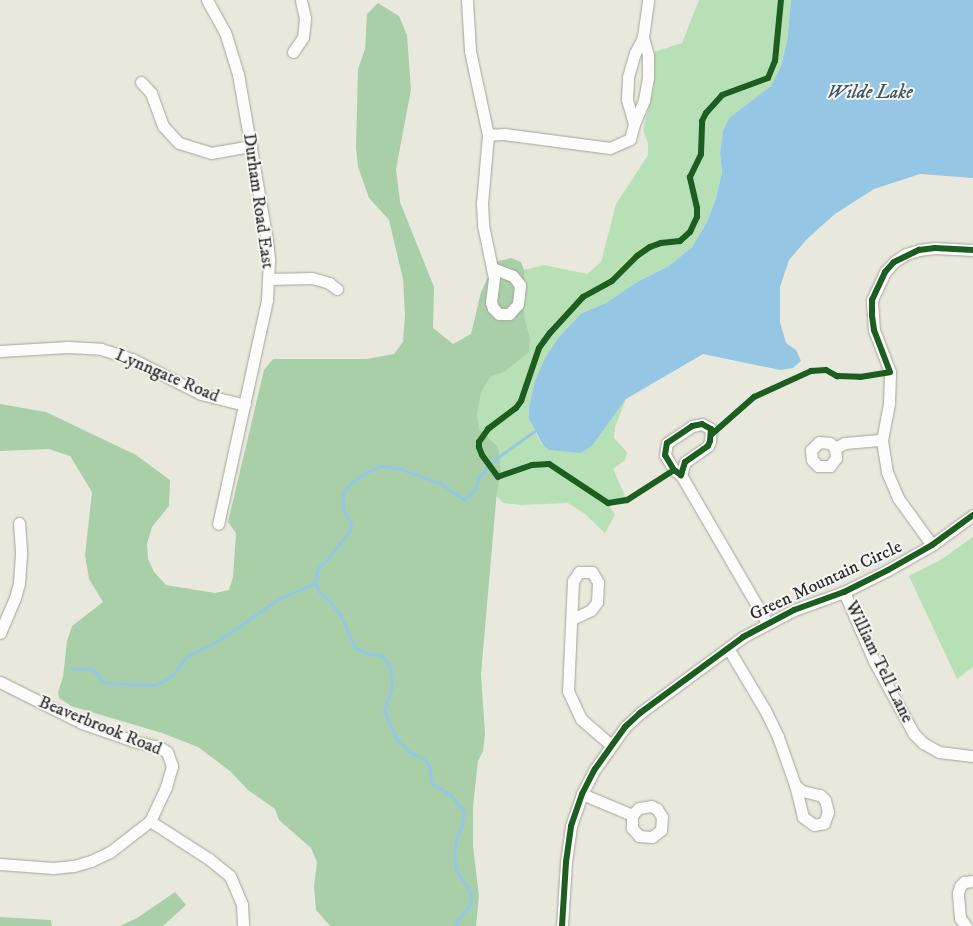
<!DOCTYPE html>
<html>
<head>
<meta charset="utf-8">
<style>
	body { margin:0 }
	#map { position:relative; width:973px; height:926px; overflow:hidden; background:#e9e8dd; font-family:"IM FELL DW Pica",serif }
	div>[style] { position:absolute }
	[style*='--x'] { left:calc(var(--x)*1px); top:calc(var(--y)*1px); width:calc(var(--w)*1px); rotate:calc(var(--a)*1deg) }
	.green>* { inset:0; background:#b8e0b6 }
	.forest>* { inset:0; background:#a9cfa9 }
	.water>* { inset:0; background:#95c7e5 }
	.stream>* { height:2.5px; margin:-1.25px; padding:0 1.25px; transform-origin:1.25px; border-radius:1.25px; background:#95c7e5 }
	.roads { filter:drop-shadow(0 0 1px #a5a49e) drop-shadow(0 0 1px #a5a49e) }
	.street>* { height:11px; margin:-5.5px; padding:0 5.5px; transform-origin:5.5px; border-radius:5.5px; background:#fcfcfa }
	.cycleway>* { height:6px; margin:-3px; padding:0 3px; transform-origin:3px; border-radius:3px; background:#1b5e20 }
	span { translate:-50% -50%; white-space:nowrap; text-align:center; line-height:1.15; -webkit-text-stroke:4px #f6f6f2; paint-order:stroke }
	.street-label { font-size:18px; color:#2b2b2b }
	.water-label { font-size:19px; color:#405664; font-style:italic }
</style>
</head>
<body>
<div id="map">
	<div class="green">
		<div style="clip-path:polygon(699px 0,791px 0,787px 41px,781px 66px,771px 86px,729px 118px,723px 131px,720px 153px,722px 172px,716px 198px,707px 222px,692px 247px,669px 266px,637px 282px,606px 303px,582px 313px,529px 419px,542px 445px,581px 453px,592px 446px,626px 399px,615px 427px,614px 438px,627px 452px,625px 460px,613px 469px,627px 500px,608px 503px,615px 515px,605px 533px,585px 514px,568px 503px,521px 505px,503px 503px,484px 483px,473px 451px,475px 382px,504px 372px,530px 338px,524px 315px,524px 270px,544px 265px,587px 274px,601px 262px,616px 204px,648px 155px,648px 143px,643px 130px,654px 86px,654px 52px,682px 43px)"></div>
		<div style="clip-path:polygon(973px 537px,973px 667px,957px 679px,909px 576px,942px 559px)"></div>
	</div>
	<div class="forest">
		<div style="clip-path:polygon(378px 3px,399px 16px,407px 35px,411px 90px,396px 169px,400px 202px,434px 287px,433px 328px,453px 344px,471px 334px,481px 292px,495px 262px,511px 258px,521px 262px,524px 270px,524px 315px,530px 338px,529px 352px,504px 372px,490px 377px,481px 392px,477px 415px,479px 429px,498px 447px,501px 472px,497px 490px,481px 674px,485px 734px,483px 751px,478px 761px,473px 807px,473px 846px,479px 896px,476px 926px,330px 926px,316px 910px,314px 886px,317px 862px,311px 848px,279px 820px,275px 809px,248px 790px,230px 771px,198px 747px,162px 733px,71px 706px,59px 698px,58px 692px,63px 677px,67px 641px,72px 626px,103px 602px,89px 579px,85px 555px,92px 492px,70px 456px,49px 449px,0 451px,0 404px,46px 412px,136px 455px,170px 480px,169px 506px,152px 527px,147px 544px,148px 559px,154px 572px,166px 585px,215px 593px,229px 590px,233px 577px,236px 533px,228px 522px,264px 370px,273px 359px,366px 359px,394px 354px,403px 342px,405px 314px,403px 279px,389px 220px,369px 198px,358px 167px,356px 148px,358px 69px,365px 49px,367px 14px)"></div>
		<div style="clip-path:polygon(175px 892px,186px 905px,163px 926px,120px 926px,137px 918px)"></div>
		<div style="clip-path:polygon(0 917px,51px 920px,52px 926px,0 926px)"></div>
	</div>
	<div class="water">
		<div style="clip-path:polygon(791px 0,973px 0,973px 178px,920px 174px,874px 189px,835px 214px,807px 239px,789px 260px,780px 287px,780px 322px,786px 343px,796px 350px,801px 361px,793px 368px,780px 370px,703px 354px,626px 399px,592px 446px,581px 453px,549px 450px,543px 445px,529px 419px,529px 407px,535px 381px,545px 358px,559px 337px,582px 313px,606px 303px,637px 282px,669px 266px,692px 247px,707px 222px,716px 198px,722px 172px,720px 153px,723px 131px,729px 118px,771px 86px,781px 66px,787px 41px)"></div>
	</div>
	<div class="stream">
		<div style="--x:71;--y:669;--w:19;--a:-3"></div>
		<div style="--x:90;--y:668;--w:9;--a:36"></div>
		<div style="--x:97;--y:673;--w:8;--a:60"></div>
		<div style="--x:101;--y:680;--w:7;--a:27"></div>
		<div style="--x:107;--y:683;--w:48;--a:2.4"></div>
		<div style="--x:155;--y:685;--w:19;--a:-28"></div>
		<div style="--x:172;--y:676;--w:24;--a:-54"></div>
		<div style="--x:186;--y:657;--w:37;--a:-27"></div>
		<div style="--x:219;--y:640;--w:70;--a:-34.6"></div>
		<div style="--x:277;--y:600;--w:42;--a:-24.1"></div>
		<div style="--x:456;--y:926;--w:6;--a:-81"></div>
		<div style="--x:457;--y:920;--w:21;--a:-49"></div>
		<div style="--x:471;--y:904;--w:12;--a:-95"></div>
		<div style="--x:470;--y:892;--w:26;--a:-122"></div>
		<div style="--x:456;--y:870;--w:17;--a:-97"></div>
		<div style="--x:454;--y:853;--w:17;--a:-80"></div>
		<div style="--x:457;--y:836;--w:11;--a:-63"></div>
		<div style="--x:462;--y:826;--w:14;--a:-82"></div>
		<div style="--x:464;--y:812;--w:22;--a:-129"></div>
		<div style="--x:450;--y:795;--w:22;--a:-148"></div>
		<div style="--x:431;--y:783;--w:15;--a:-94"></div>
		<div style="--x:430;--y:768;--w:9;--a:-122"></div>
		<div style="--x:425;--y:760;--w:18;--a:-153"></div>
		<div style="--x:409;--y:752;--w:17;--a:-135"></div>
		<div style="--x:397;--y:740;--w:32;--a:-114"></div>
		<div style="--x:384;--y:711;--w:24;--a:-71"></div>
		<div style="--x:392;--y:688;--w:21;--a:-95"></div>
		<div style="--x:390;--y:667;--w:14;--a:-126"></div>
		<div style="--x:382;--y:656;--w:15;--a:-172"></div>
		<div style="--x:367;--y:654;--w:13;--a:-153"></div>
		<div style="--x:355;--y:648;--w:35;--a:-114"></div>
		<div style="--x:341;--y:616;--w:16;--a:-128"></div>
		<div style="--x:331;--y:603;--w:16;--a:-137"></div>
		<div style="--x:319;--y:592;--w:10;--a:-114"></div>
		<div style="--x:315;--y:583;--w:15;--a:-79"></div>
		<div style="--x:318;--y:568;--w:12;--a:-42"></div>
		<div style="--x:327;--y:560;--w:37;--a:-52"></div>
		<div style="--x:350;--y:531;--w:8;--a:-83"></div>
		<div style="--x:351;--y:523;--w:15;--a:-122"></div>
		<div style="--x:343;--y:510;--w:18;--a:-90"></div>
		<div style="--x:343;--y:492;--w:13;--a:-48"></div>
		<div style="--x:352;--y:482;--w:18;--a:-34"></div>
		<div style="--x:367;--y:472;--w:15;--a:-23"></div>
		<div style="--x:381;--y:466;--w:17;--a:7"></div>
		<div style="--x:398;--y:468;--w:45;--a:19.7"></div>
		<div style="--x:440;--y:483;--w:29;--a:34"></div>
		<div style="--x:464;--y:499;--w:13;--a:-39"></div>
		<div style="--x:474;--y:491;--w:15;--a:-70"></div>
		<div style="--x:479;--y:477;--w:23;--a:-49"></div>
		<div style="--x:494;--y:460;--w:52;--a:-35.5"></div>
	</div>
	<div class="roads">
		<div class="street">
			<div style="--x:207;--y:0;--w:37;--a:61"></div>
			<div style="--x:225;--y:32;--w:44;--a:72.8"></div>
			<div style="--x:238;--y:74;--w:169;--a:80.1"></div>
			<div style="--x:267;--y:240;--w:20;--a:84"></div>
			<div style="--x:269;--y:260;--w:40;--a:92.9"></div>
			<div style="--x:267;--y:300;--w:229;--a:102.3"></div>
			<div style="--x:467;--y:0;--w:51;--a:86.6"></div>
			<div style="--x:470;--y:51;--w:86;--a:77.9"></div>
			<div style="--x:488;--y:135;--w:68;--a:95"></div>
			<div style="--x:482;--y:203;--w:22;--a:87"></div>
			<div style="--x:483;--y:225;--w:54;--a:78.3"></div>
			<div style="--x:494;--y:278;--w:24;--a:97"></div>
			<div style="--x:491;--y:302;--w:6;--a:72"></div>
			<div style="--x:493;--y:308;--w:8;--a:45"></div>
			<div style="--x:499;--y:314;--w:10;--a:0"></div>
			<div style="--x:509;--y:314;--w:13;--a:-48"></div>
			<div style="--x:518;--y:304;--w:19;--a:-84"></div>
			<div style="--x:520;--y:285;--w:11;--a:-128"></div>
			<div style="--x:513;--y:276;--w:22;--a:-159"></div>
			<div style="--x:293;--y:52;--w:18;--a:-56"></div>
			<div style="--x:303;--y:37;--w:8;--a:-83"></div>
			<div style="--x:304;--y:29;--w:11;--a:-85"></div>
			<div style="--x:305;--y:18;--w:18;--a:-103"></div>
			<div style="--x:141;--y:82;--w:15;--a:48"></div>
			<div style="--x:151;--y:93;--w:35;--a:70"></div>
			<div style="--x:163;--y:126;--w:23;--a:47"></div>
			<div style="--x:179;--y:143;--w:34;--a:17"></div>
			<div style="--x:211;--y:153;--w:41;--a:-9.9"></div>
			<div style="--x:634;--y:124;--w:26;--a:-67"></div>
			<div style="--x:644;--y:100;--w:22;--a:-80"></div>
			<div style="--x:648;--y:78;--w:23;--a:-90"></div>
			<div style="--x:648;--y:55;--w:19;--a:-106"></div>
			<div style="--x:488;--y:135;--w:16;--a:-4"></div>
			<div style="--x:504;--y:134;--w:107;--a:7.5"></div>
			<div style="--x:610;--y:148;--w:22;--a:-24"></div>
			<div style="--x:630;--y:139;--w:16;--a:-75"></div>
			<div style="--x:634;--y:124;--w:26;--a:-106"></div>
			<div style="--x:627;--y:99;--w:22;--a:-87"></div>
			<div style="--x:628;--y:77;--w:25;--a:-74"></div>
			<div style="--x:635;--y:53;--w:18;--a:-63"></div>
			<div style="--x:643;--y:37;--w:37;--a:-82"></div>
			<div style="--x:269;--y:279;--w:43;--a:-1.3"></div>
			<div style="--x:312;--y:278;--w:18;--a:16"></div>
			<div style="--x:329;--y:283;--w:10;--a:37"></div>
			<div style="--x:0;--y:351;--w:68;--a:-3.4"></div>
			<div style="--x:68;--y:347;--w:33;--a:3"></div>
			<div style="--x:101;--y:349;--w:33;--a:18"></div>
			<div style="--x:132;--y:359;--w:77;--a:26.9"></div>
			<div style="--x:201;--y:394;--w:45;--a:14"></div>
			<div style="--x:702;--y:424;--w:10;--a:29"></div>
			<div style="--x:711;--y:429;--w:12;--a:95"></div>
			<div style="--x:710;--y:441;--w:5;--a:112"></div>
			<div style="--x:708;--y:446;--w:28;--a:145"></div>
			<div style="--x:685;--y:462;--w:14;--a:107"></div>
			<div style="--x:681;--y:475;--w:9;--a:-144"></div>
			<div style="--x:674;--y:470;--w:17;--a:-121"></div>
			<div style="--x:665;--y:455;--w:12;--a:-81"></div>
			<div style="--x:667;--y:443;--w:30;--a:-34"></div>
			<div style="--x:692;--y:426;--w:10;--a:-11"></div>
			<div style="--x:835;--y:448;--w:10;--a:84"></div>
			<div style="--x:836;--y:458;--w:10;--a:127"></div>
			<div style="--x:830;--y:466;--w:12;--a:180"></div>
			<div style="--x:818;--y:466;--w:8;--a:-135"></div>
			<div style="--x:812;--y:460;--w:10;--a:-96"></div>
			<div style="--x:811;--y:450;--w:11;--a:-45"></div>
			<div style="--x:819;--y:442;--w:11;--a:5"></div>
			<div style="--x:830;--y:443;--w:7;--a:45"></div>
			<div style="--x:835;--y:448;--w:11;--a:-27"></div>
			<div style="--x:845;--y:443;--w:37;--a:-5"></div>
			<div style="--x:681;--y:475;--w:171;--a:59.8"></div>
			<div style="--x:932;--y:545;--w:58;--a:-125.9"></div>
			<div style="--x:898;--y:498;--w:28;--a:-113"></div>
			<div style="--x:887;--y:472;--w:32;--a:-99"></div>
			<div style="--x:882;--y:440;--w:38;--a:-79"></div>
			<div style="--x:889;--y:403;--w:31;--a:-88"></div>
			<div style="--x:890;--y:372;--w:45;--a:-110.9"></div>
			<div style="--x:874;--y:330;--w:30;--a:-94"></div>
			<div style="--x:872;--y:300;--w:31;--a:-65"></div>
			<div style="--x:885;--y:272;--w:13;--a:-48"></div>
			<div style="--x:894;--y:262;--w:14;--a:-34"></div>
			<div style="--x:906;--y:254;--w:14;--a:-17"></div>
			<div style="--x:919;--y:250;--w:16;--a:-7"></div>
			<div style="--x:935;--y:248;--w:38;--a:3"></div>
			<div style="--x:844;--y:592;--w:75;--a:66.5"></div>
			<div style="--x:874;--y:661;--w:83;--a:61.3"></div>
			<div style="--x:914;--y:734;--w:13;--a:45"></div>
			<div style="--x:923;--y:743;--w:18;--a:29"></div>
			<div style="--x:939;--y:752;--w:34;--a:7"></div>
			<div style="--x:572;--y:619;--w:21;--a:-25"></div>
			<div style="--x:591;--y:610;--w:10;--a:-53"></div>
			<div style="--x:597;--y:602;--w:20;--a:-87"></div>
			<div style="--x:598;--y:582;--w:12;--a:-121"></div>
			<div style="--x:592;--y:572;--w:13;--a:180"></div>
			<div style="--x:579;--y:572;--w:11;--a:124"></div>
			<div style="--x:573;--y:581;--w:110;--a:92.6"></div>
			<div style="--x:568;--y:691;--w:31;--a:65"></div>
			<div style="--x:581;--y:719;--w:40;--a:41"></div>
			<div style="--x:0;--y:633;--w:38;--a:-67"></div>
			<div style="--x:15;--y:598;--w:16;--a:-75"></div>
			<div style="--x:19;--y:583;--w:32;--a:-86"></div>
			<div style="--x:21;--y:551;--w:28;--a:-94"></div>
			<div style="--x:728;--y:648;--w:72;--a:59.2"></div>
			<div style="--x:765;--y:710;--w:30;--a:64"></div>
			<div style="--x:778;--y:737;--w:51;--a:70.5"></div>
			<div style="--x:795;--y:785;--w:9;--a:41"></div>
			<div style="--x:802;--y:791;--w:18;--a:13"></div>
			<div style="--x:820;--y:795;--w:7;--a:45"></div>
			<div style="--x:825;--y:800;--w:12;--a:76"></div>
			<div style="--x:828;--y:812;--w:12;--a:110"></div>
			<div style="--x:824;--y:823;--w:10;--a:169"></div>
			<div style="--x:814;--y:825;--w:14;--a:-144"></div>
			<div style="--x:803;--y:817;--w:33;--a:-104"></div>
			<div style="--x:0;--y:682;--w:92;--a:26.6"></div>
			<div style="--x:82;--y:723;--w:54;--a:19.4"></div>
			<div style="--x:133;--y:741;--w:27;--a:13"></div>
			<div style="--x:159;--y:747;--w:9;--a:32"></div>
			<div style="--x:167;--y:752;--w:15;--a:70"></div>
			<div style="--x:172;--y:766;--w:22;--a:106"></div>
			<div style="--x:166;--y:787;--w:38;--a:115"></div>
			<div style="--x:150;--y:821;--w:51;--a:142.2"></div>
			<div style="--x:110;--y:852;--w:21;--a:155"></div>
			<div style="--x:91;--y:861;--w:19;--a:164"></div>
			<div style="--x:73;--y:866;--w:20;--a:174"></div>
			<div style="--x:53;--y:868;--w:53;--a:-175.7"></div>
			<div style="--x:582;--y:794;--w:54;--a:22.8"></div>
			<div style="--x:632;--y:815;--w:10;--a:-45"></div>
			<div style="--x:639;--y:808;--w:12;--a:-9"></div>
			<div style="--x:651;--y:806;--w:7;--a:27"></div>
			<div style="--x:657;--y:809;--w:9;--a:58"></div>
			<div style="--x:662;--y:817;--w:13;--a:94"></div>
			<div style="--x:661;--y:830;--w:11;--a:142"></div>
			<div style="--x:652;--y:837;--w:13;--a:-176"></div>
			<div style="--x:639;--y:836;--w:11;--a:-131"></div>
			<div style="--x:632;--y:828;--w:13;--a:-90"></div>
			<div style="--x:150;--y:821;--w:70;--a:32.8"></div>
			<div style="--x:209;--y:859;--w:27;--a:39"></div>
			<div style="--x:230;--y:876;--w:30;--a:67"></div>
			<div style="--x:242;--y:904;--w:22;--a:87"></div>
			<div style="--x:562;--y:926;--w:64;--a:-86.4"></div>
			<div style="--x:566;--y:862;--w:36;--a:-82"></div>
			<div style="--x:571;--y:826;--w:34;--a:-71"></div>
			<div style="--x:582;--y:794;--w:28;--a:-63"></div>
			<div style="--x:595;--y:769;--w:52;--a:-54.5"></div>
			<div style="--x:625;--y:727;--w:21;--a:-43"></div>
			<div style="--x:640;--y:713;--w:128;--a:-36.4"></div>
			<div style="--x:743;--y:637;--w:58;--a:-27.9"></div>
			<div style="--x:794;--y:610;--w:53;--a:-19.8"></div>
			<div style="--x:844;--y:592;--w:49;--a:-26.6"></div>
			<div style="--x:888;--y:570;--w:51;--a:-29.6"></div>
			<div style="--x:932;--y:545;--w:51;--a:-36.2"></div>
			<div style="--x:966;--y:926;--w:10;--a:-127"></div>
			<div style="--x:960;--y:918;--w:25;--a:-95"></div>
			<div style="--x:958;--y:893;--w:7;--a:-74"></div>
			<div style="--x:960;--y:886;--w:6;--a:-45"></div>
			<div style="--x:964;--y:882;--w:9;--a:-6"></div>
		</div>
	</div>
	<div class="cycleway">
		<div style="--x:702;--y:424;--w:10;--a:29"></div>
		<div style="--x:711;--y:429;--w:12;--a:95"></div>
		<div style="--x:710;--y:441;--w:5;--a:112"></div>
		<div style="--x:708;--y:446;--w:28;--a:145"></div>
		<div style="--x:685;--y:462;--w:14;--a:107"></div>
		<div style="--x:681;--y:475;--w:9;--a:-144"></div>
		<div style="--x:674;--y:470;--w:17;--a:-121"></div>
		<div style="--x:665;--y:455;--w:12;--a:-81"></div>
		<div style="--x:667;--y:443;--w:30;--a:-34"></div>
		<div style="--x:692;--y:426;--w:10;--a:-11"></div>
		<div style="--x:712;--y:434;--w:56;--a:-41.4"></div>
		<div style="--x:754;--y:397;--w:63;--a:-24.5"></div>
		<div style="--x:811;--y:371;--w:15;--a:-4"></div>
		<div style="--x:826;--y:370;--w:13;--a:29"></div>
		<div style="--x:837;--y:376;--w:23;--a:2"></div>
		<div style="--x:860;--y:377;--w:30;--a:-9"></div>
		<div style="--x:890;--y:372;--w:45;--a:-110.9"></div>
		<div style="--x:874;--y:330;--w:14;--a:-98"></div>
		<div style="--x:872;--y:316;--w:16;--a:-90"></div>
		<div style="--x:872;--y:300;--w:31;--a:-65"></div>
		<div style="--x:885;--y:272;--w:13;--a:-48"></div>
		<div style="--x:894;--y:262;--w:28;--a:-26"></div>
		<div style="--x:919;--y:250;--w:16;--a:-7"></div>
		<div style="--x:935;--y:248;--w:38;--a:3"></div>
		<div style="--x:674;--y:470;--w:56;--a:147.4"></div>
		<div style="--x:627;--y:500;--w:19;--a:171"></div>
		<div style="--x:608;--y:503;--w:71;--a:-146.5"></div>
		<div style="--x:549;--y:464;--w:17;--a:177"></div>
		<div style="--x:532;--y:465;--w:36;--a:161"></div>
		<div style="--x:498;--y:477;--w:27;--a:-126"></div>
		<div style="--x:482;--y:455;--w:9;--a:-111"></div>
		<div style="--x:479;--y:447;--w:5;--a:-90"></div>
		<div style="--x:479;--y:442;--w:16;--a:-55"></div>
		<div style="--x:488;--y:429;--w:35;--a:-37"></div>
		<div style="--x:516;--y:408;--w:9;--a:-54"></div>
		<div style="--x:521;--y:401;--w:56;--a:-71.2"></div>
		<div style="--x:539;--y:348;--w:19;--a:-54"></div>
		<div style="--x:550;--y:333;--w:49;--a:-47.5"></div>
		<div style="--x:583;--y:297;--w:33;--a:-29"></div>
		<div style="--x:612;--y:281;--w:35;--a:-45"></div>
		<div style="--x:637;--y:256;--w:16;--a:-35"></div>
		<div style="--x:650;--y:247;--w:12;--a:-20"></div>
		<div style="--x:661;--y:243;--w:19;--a:-6"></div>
		<div style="--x:680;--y:241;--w:13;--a:-42"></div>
		<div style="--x:690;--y:232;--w:17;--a:-65"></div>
		<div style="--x:697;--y:217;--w:9;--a:-90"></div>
		<div style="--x:697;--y:208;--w:32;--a:-103"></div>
		<div style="--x:690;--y:177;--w:25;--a:-64"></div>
		<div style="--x:701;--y:154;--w:33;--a:-88"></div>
		<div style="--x:702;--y:121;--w:9;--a:-63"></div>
		<div style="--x:706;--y:113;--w:24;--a:-48"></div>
		<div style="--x:722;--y:95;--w:49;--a:-20.3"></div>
		<div style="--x:768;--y:78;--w:18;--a:-68"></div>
		<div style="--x:775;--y:61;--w:61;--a:-84.4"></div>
		<div style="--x:562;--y:926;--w:64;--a:-86.4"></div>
		<div style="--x:566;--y:862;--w:36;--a:-82"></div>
		<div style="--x:571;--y:826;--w:34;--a:-71"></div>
		<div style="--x:582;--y:794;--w:28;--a:-63"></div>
		<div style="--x:595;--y:769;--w:52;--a:-54.5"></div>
		<div style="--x:625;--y:727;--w:21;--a:-43"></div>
		<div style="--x:640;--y:713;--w:128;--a:-36.4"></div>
		<div style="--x:743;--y:637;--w:58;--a:-27.9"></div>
		<div style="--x:794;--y:610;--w:53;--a:-19.8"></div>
		<div style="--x:844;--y:592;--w:49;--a:-26.6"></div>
		<div style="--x:888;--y:570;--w:51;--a:-29.6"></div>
		<div style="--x:932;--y:545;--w:51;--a:-36.2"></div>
	</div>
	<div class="street-label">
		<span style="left:258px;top:201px;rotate:82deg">Durham Road East</span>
		<span style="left:167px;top:376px;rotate:23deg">Lynngate Road</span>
		<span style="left:826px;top:581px;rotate:-25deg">Green Mountain Circle</span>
		<span style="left:879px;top:662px;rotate:64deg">William Tell Lane</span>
		<span style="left:100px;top:726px;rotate:22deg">Beaverbrook Road</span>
	</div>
	<div class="water-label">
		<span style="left:870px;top:93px">Wilde Lake</span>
	</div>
</div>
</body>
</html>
